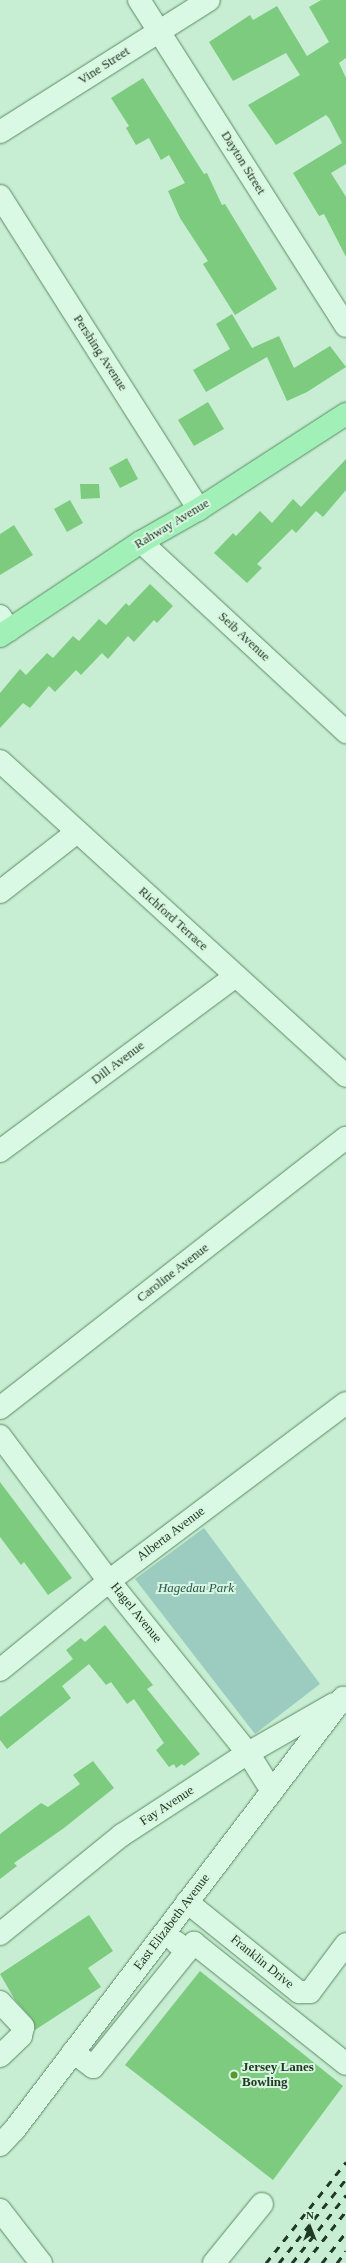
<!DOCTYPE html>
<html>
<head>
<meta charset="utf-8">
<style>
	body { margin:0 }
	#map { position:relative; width:346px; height:2263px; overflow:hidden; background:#c7eed3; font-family:"Times New Roman",serif }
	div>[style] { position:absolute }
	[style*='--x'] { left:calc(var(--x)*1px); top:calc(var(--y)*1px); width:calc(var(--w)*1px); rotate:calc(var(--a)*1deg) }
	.green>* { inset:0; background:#9bccbf }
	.building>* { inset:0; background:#7dcb7f }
	.roads { filter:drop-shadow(0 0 1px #5c8a63) drop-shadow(0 0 1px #5c8a63) }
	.minor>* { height:22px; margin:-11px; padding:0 11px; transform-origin:11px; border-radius:11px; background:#daf9e4 }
	.major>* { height:22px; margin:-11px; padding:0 11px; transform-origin:11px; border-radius:11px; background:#a0f0b8 }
	.rail>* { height:3px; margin-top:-1.5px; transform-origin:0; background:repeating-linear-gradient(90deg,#203a22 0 7px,transparent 0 14px) }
	.dots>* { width:11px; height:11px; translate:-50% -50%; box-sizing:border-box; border:2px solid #d7f5e0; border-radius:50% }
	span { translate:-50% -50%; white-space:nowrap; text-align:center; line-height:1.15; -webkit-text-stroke:4px #d7f5e0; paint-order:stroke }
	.street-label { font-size:13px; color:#203a22 }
	.park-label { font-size:13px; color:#27564f; font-style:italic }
	.poi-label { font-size:13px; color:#203a22; font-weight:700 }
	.left { translate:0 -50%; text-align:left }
	.north { position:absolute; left:290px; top:2207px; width:40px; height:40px; -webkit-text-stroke:3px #d7f5e0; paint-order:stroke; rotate:0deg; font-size:11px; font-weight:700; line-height:16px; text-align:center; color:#203a22 }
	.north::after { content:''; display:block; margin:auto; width:14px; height:18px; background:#203a22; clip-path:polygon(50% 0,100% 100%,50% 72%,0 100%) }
</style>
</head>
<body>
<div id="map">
	<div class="green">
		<div style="clip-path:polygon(204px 1528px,320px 1684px,255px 1734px,135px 1579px)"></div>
	</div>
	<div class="building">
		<div style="clip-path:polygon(321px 0,346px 0,346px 58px,339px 63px,346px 78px,346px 164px,331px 173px,346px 197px,346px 257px,324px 214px,319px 216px,293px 173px,342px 143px,329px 118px,326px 115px,276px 145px,248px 105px,300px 75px,286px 53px,233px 81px,209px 42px,250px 15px,253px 20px,277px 6px,307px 56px,329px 42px,309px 7px)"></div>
		<div style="clip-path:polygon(143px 78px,204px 174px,207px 173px,222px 205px,225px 204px,277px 289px,235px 315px,203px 264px,208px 261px,180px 218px,168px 191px,185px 183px,169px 155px,161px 160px,149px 138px,136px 145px,126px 128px,129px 126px,111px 98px)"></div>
		<div style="clip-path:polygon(232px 314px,252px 348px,279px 336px,294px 368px,330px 346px,346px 367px,307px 392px,287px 401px,267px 357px,206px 392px,193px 370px,230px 349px,216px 324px)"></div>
		<div style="clip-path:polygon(208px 402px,224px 429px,194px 446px,178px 420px)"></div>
		<div style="clip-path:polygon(127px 458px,138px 479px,120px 488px,109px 468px)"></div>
		<div style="clip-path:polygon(346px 459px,346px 490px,323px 517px,316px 511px,296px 533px,292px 529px,257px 564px,262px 568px,247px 583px,214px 553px,233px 533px,236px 536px,260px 511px,272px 523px,293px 499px,301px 507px)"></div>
		<div style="clip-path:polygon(80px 484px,99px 484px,100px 498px,81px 499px)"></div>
		<div style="clip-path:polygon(70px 500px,83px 523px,67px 532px,54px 509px)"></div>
		<div style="clip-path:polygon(14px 525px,33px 555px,0 575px,0 534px)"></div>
		<div style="clip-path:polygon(150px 584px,173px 606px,157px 623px,154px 620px,134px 642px,128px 636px,108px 659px,102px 653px,81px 675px,76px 670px,55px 692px,49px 686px,30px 708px,23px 703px,0 728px,0 693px,20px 669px,26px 675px,47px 653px,53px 658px,73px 636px,79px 641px,99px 619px,106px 625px,126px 603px,129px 606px)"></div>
		<div style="clip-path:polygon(0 1482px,72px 1578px,48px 1595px,24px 1562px,21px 1565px,0 1537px)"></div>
		<div style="clip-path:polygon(105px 1625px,153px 1685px,147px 1689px,200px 1754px,184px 1766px,182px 1764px,176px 1768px,174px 1764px,169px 1767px,156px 1750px,164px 1743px,134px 1699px,127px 1704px,111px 1682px,106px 1685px,89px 1664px,62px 1686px,71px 1698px,7px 1749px,0 1740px,0 1717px,73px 1659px,66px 1650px,81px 1638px,85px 1642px)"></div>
		<div style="clip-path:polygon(93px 1761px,114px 1788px,64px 1828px,14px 1863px,17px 1866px,0 1879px,0 1834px,41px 1803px,48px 1807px,80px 1784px,73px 1775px)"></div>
		<div style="clip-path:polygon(89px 1915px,113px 1951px,88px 1968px,101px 1987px,35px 2030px,32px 2019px,15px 2000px,0 1974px)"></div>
		<div style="clip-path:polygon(200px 1971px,343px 2086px,273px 2180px,125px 2065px)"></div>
	</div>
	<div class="roads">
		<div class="minor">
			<div style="--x:139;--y:0;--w:386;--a:57.6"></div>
			<div style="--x:0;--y:132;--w:247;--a:-32.3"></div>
			<div style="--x:0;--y:196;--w:371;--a:57.6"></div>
			<div style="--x:141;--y:542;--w:280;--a:42.8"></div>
			<div style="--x:0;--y:616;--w:17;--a:57"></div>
			<div style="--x:0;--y:761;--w:468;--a:42.3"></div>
			<div style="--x:0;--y:892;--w:98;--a:-37.9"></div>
			<div style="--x:0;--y:1151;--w:294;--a:-36.6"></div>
			<div style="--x:0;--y:1408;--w:439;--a:-38"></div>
			<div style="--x:0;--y:1436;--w:181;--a:53.1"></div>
			<div style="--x:109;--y:1581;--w:221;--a:51.1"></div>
			<div style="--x:248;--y:1753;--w:45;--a:57.7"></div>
			<div style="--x:0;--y:1670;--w:141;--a:-39.2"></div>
			<div style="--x:109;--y:1581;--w:296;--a:-36.9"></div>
			<div style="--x:187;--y:1902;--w:144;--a:38.8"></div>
			<div style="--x:299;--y:1992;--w:11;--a:0"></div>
			<div style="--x:310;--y:1992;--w:60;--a:-53.1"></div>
			<div style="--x:0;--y:1934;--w:157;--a:-39.1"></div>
			<div style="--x:122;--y:1835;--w:150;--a:-33.1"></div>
			<div style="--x:248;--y:1753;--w:99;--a:-29.7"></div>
			<div style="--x:187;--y:1951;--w:11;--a:-49"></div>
			<div style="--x:194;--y:1943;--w:194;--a:38.5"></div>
			<div style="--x:0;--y:2002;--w:34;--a:47"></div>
			<div style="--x:23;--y:2027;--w:9;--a:103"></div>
			<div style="--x:21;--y:2036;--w:29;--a:136"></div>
			<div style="--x:73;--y:2052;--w:25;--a:37"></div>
			<div style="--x:93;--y:2067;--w:149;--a:-51"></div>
			<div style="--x:187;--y:1951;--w:14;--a:-141"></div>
			<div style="--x:0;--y:2145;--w:22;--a:-47"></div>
			<div style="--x:15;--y:2129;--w:542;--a:-52.73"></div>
			<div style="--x:0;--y:2210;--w:67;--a:52.3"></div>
			<div style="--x:214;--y:2263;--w:76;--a:-50.9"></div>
		</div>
		<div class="major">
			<div style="--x:0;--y:636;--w:169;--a:-33.7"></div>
			<div style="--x:141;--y:542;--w:67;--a:-29.6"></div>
			<div style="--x:199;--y:509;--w:175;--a:-32.9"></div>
		</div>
	</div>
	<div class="rail">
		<div style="--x:266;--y:2263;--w:129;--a:-51.6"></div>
		<div style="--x:279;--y:2263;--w:107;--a:-51.4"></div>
		<div style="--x:292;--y:2263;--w:87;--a:-51.5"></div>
		<div style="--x:305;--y:2263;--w:66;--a:-51.7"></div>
		<div style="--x:322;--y:2263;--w:39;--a:-52"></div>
		<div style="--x:337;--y:2263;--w:15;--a:-53"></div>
	</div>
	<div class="dots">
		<div style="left:234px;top:2075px;background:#58982d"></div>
	</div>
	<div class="street-label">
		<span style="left:104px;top:66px;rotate:-33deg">Vine Street</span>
		<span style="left:243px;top:163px;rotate:58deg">Dayton Street</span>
		<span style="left:100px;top:353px;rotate:57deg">Pershing Avenue</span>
		<span style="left:172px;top:524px;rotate:-31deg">Rahway Avenue</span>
		<span style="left:244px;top:637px;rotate:43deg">Seib Avenue</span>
		<span style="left:173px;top:919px;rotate:42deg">Richford Terrace</span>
		<span style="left:118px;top:1063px;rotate:-37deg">Dill Avenue</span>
		<span style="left:173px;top:1273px;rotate:-38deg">Caroline Avenue</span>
		<span style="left:171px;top:1534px;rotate:-37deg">Alberta Avenue</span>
		<span style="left:136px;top:1613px;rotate:51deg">Hagel Avenue</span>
		<span style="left:167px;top:1806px;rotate:-33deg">Fay Avenue</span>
		<span style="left:172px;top:1922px;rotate:-53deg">East Elizabeth Avenue</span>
		<span style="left:262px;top:1962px;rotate:39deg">Franklin Drive</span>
	</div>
	<div class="park-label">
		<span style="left:196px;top:1588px">Hagedau Park</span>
	</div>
	<div class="poi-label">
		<span class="left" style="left:242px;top:2075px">Jersey Lanes<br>Bowling</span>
	</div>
	<div class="north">N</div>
</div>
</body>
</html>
